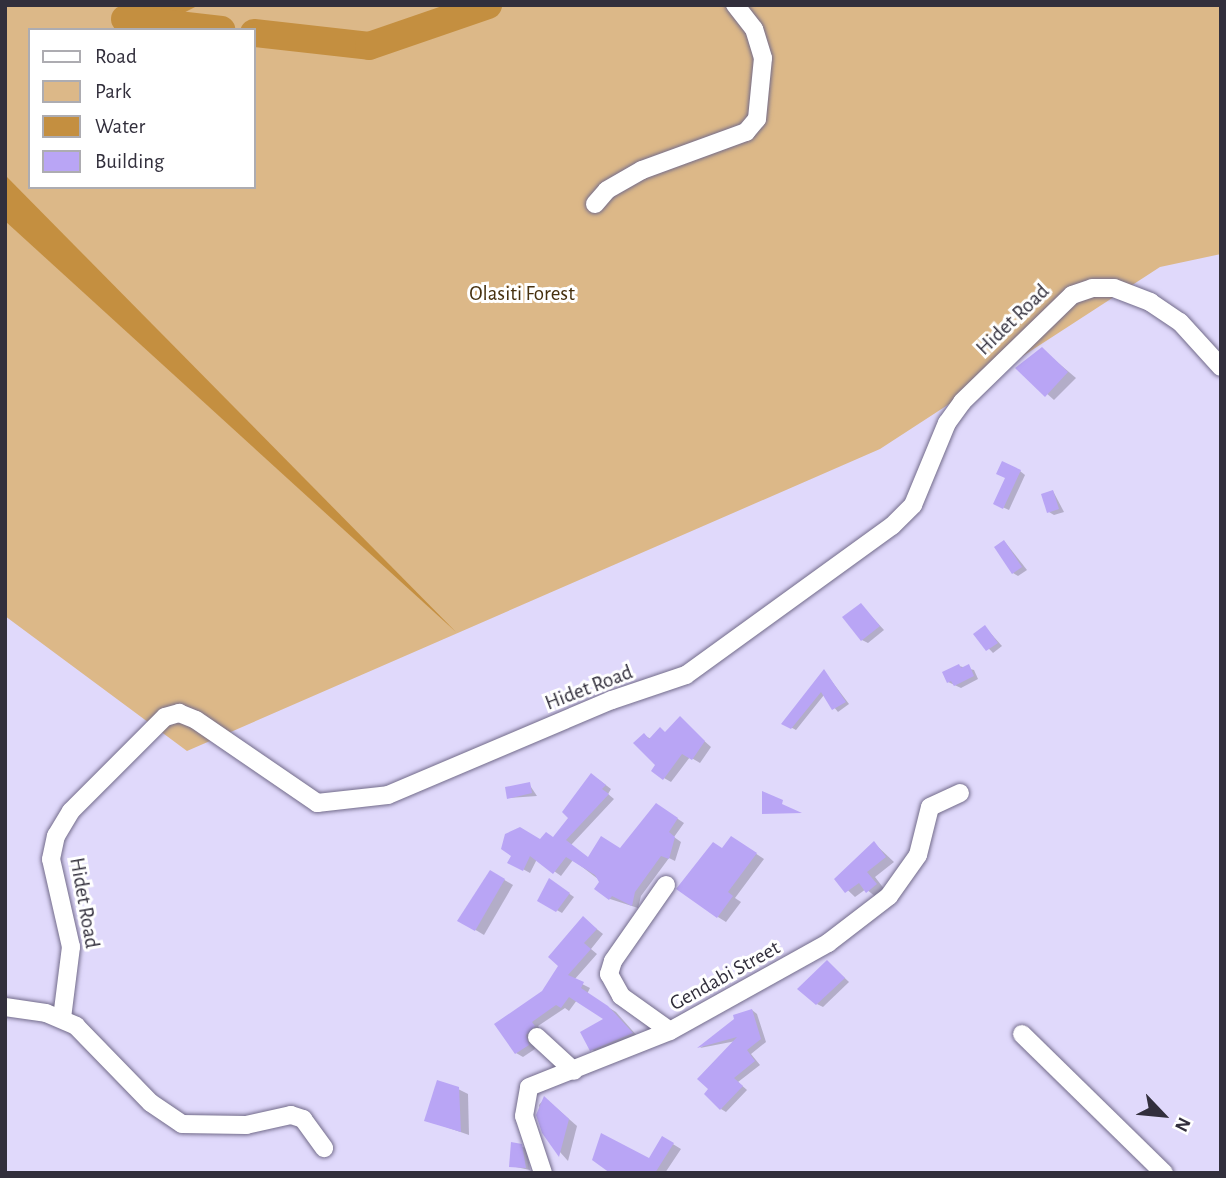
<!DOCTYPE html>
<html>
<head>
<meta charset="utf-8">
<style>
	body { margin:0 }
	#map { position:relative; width:1226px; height:1178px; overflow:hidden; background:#e0d9fb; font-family:"Alegreya Sans",sans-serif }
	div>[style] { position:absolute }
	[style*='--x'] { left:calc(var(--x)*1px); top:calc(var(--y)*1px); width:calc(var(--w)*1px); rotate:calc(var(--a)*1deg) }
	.green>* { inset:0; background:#dcb888 }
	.water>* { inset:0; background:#c48f40 }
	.shadow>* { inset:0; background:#0003 }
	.river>* { height:28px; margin:-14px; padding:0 14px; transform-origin:14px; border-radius:14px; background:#c48f40 }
	.building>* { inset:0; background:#b9a5f5 }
	.roads { filter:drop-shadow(0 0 2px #726b8a) drop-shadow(0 0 2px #726b8a) }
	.minor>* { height:18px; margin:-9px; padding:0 9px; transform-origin:9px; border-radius:9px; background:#fff }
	span { translate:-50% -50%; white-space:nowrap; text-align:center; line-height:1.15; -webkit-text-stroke:6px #fff; paint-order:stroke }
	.park-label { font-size:21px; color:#46300e }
	.street-label { font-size:21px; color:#322f3c }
	.frame { position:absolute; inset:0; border:7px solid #322f3c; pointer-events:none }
	.legend { position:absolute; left:28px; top:28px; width:228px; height:161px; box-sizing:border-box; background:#fff; border:2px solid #adacb1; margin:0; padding:9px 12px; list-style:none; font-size:21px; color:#322f3c }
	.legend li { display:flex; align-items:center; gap:14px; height:35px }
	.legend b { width:35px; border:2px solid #adacb1 }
	.north { position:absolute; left:1128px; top:1080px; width:70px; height:70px; -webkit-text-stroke:5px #fff; paint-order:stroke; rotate:116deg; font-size:19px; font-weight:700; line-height:28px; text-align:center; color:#322f3c }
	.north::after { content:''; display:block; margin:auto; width:24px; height:32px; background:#322f3c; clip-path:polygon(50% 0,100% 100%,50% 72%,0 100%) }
</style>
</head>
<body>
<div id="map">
	<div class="green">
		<div style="clip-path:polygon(evenodd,5px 5px,1221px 5px,1221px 254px,1160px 267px,880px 449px,187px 751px,5px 616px,5px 5px,30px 30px,254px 30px,254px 187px,30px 187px,30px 30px)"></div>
	</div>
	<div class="water">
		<div style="clip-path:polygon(126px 5px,199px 5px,150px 30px,113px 30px)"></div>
		<div style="clip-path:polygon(5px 175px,456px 632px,5px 221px)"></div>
	</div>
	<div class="shadow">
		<div style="clip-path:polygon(1043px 350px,1076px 378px,1054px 400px,1018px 368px)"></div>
		<div style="clip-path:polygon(1020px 471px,1025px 475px,1009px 510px,1000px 506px)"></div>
		<div style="clip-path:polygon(1053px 491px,1064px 512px,1054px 515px,1049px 512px)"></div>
		<div style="clip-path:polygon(1005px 542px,1027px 570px,1018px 576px,1013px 573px)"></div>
		<div style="clip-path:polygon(861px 605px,884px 630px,868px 643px,862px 640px)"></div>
		<div style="clip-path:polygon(985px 627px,1002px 646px,993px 653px,975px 634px)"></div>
		<div style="clip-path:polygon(959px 666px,974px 670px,978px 679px,961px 688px,948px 682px)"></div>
		<div style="clip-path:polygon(824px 671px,849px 704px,838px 712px,824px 695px,796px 730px,783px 723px)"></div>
		<div style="clip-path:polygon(680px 719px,711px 747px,700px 763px,690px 757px,671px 782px,664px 778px,644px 735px,651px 739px,666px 733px)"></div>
		<div style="clip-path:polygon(598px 779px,611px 789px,608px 794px,614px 799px,571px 845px,588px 858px,621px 851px,663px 809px,684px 823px,674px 837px,681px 842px,675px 861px,669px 858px,641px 896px,638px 908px,610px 899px,597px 889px,602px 882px,573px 860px,561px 876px,537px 859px,530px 873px,510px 862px,541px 842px,554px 839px)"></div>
		<div style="clip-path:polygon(529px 784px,537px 796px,509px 798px)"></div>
		<div style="clip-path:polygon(740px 843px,764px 859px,735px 898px,741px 902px,726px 922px,718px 917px,723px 850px)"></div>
		<div style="clip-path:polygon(874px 843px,894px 862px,875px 877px,885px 890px,876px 897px,866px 889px,855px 897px,836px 879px)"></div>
		<div style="clip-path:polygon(491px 872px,513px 885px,484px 935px,459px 920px)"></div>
		<div style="clip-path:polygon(554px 883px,574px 897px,562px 913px,539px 900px)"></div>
		<div style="clip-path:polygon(583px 918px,603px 934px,591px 949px,597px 954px,574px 980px,590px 988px,587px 994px,616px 1012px,639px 1038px,599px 1054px,591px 1049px,607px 1019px,577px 1000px,569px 1011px,565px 1008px,538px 1026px,541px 1031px,533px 1040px,535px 1049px,523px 1057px,516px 1053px,542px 993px,561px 966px)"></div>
		<div style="clip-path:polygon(828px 962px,849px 982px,823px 1007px,817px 1004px)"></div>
		<div style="clip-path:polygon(752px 1010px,757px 1014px,766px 1042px,751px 1054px,760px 1065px,738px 1082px,747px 1090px,726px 1112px,721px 1109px,736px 1041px,700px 1048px)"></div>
		<div style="clip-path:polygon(458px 1089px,468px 1094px,469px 1135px,426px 1120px)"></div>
		<div style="clip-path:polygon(545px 1098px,577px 1126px,568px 1161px,543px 1133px,539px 1105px)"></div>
		<div style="clip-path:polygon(663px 1138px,681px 1149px,665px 1173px,613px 1173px,650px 1160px)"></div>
		<div style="clip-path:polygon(521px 1146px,527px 1149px,530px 1170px,511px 1166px)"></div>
	</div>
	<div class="river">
		<div style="--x:125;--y:19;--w:97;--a:6.5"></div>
		<div style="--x:254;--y:33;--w:116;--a:6.4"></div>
		<div style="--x:369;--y:46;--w:126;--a:-19"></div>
	</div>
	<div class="building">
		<div style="clip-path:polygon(1042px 347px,1068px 372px,1045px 397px,1015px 368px)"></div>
		<div style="clip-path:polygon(1002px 461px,1021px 470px,1003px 509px,993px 504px,1005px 478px,996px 474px)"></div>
		<div style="clip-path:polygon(1053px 490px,1059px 509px,1047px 513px,1041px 494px)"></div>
		<div style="clip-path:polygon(1004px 540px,1022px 567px,1012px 574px,994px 547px)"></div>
		<div style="clip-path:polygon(861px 603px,880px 626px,861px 641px,842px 617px)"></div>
		<div style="clip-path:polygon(985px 625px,998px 643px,986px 651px,973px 634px)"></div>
		<div style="clip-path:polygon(959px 664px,961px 668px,969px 664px,974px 676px,954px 686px,951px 681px,947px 683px,942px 672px)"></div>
		<div style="clip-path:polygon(824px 669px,846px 702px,832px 710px,821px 692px,791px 729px,781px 724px)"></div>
		<div style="clip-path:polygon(680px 716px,705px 741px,692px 760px,682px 754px,663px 780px,651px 771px,655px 765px,633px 743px,644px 733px,649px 739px,660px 727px,665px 732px)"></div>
		<div style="clip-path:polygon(591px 773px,606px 785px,602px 789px,609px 794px,566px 840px,588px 857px,601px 836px,620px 848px,656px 803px,678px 818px,669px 832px,675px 837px,669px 859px,661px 856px,635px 892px,632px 906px,612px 896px,609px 900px,594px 889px,599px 882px,595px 875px,566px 857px,553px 874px,530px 856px,523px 871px,507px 863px,511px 856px,501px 849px,505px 834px,520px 827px,540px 839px,546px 832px,553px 837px,568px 818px,562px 812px)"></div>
		<div style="clip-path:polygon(530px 782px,532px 793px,507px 799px,505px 787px)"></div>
		<div style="clip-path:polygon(762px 791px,783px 800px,782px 804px,802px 813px,762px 814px)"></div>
		<div style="clip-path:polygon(731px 836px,757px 853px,728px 892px,733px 896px,717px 918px,676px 889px,713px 842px,722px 848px)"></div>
		<div style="clip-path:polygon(874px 841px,886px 857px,867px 872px,877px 884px,866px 893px,859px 883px,845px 893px,834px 879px)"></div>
		<div style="clip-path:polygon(490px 870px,505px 879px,475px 931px,457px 921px)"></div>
		<div style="clip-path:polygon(549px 878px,570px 893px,556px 912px,537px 901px)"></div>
		<div style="clip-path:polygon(583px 916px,597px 929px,584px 943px,591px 949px,568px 975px,584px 982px,581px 988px,608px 1006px,633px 1033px,590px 1051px,580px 1032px,603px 1019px,569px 997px,561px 1008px,556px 1005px,532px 1022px,535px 1026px,526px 1035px,529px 1045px,515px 1054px,494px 1024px,542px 991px,558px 966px,548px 957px)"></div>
		<div style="clip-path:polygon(827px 960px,845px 978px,816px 1005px,797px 989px)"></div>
		<div style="clip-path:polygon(752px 1009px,761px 1039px,747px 1050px,755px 1061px,734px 1078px,743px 1086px,720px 1110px,704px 1094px,708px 1089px,697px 1079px,737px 1037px,697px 1048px,734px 1019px,733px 1015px)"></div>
		<div style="clip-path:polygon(437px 1080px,459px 1087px,461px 1132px,424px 1121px)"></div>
		<div style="clip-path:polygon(544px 1096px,569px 1119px,559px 1157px,542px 1133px,536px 1115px)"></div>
		<div style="clip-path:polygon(601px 1133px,649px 1158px,662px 1136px,674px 1143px,655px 1173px,610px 1173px,592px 1160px)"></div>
		<div style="clip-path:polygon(511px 1142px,522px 1144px,526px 1168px,509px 1167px)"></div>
	</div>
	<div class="roads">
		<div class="minor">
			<div style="--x:595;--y:204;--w:18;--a:-49"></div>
			<div style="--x:607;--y:190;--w:40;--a:-29.7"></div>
			<div style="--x:642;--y:170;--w:111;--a:-20.1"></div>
			<div style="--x:746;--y:132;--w:17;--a:-50"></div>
			<div style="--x:757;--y:119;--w:61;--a:-84.4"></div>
			<div style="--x:763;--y:58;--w:30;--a:-107"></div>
			<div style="--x:754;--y:29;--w:31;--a:-128"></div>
			<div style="--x:666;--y:885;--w:93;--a:124.9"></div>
			<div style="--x:613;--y:961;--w:14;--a:107"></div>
			<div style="--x:609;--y:974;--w:25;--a:61"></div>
			<div style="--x:621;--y:996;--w:60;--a:35.5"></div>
			<div style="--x:5;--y:1007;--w:41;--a:8.3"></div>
			<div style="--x:46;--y:1013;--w:33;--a:23"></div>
			<div style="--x:76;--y:1026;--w:107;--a:45.8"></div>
			<div style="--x:151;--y:1103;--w:37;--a:34"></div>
			<div style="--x:182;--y:1124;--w:64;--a:0.9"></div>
			<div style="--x:246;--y:1125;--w:46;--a:-12.5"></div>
			<div style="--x:291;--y:1115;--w:13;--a:18"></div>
			<div style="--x:303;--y:1119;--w:36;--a:54"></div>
			<div style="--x:62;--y:1018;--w:72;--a:-82.8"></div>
			<div style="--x:71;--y:947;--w:90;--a:-102.8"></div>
			<div style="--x:51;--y:859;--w:24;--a:-78"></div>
			<div style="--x:56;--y:836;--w:29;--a:-59"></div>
			<div style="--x:71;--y:811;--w:133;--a:-45"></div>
			<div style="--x:165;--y:717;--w:15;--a:-16"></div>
			<div style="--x:179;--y:713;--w:18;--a:22"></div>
			<div style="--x:196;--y:720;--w:147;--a:34.4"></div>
			<div style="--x:317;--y:803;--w:71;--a:-6.4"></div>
			<div style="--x:388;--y:795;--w:243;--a:-23"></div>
			<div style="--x:612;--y:700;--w:78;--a:-18.7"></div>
			<div style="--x:686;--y:675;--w:254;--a:-35.9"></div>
			<div style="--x:892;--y:526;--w:30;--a:-45"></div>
			<div style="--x:913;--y:505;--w:89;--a:-67.5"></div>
			<div style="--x:947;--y:423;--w:26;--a:-54"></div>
			<div style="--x:962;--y:402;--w:153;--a:-44.2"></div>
			<div style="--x:1072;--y:295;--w:21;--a:-19"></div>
			<div style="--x:1092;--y:288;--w:22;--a:0"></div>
			<div style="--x:1114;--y:288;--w:39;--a:21"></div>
			<div style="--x:1150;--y:302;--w:36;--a:34"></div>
			<div style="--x:1180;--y:322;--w:61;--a:47.7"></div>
			<div style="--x:1022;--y:1034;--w:199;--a:44.4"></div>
			<div style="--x:537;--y:1037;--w:50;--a:42.6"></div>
			<div style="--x:543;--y:1173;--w:60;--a:-108.4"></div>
			<div style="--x:524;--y:1116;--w:29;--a:-80"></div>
			<div style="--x:529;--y:1087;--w:152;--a:-21.7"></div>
			<div style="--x:670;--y:1031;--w:181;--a:-29.1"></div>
			<div style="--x:828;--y:943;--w:77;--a:-37.6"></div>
			<div style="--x:889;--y:896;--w:50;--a:-54.7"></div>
			<div style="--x:918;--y:855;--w:49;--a:-76"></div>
			<div style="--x:930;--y:807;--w:33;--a:-25"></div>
		</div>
	</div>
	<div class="park-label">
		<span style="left:522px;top:294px">Olasiti Forest</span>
	</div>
	<div class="street-label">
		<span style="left:1013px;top:320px;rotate:-44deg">Hidet Road</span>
		<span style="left:589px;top:688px;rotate:-21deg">Hidet Road</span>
		<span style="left:84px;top:903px;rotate:80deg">Hidet Road</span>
		<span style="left:725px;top:976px;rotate:-29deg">Gendabi Street</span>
	</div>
	<div class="frame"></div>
	<ul class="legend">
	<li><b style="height:9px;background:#fff"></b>Road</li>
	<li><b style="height:19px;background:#dcb888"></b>Park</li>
	<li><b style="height:19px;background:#c48f40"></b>Water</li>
	<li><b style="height:19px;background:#b9a5f5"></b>Building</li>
	</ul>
	<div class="north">N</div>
</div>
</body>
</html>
